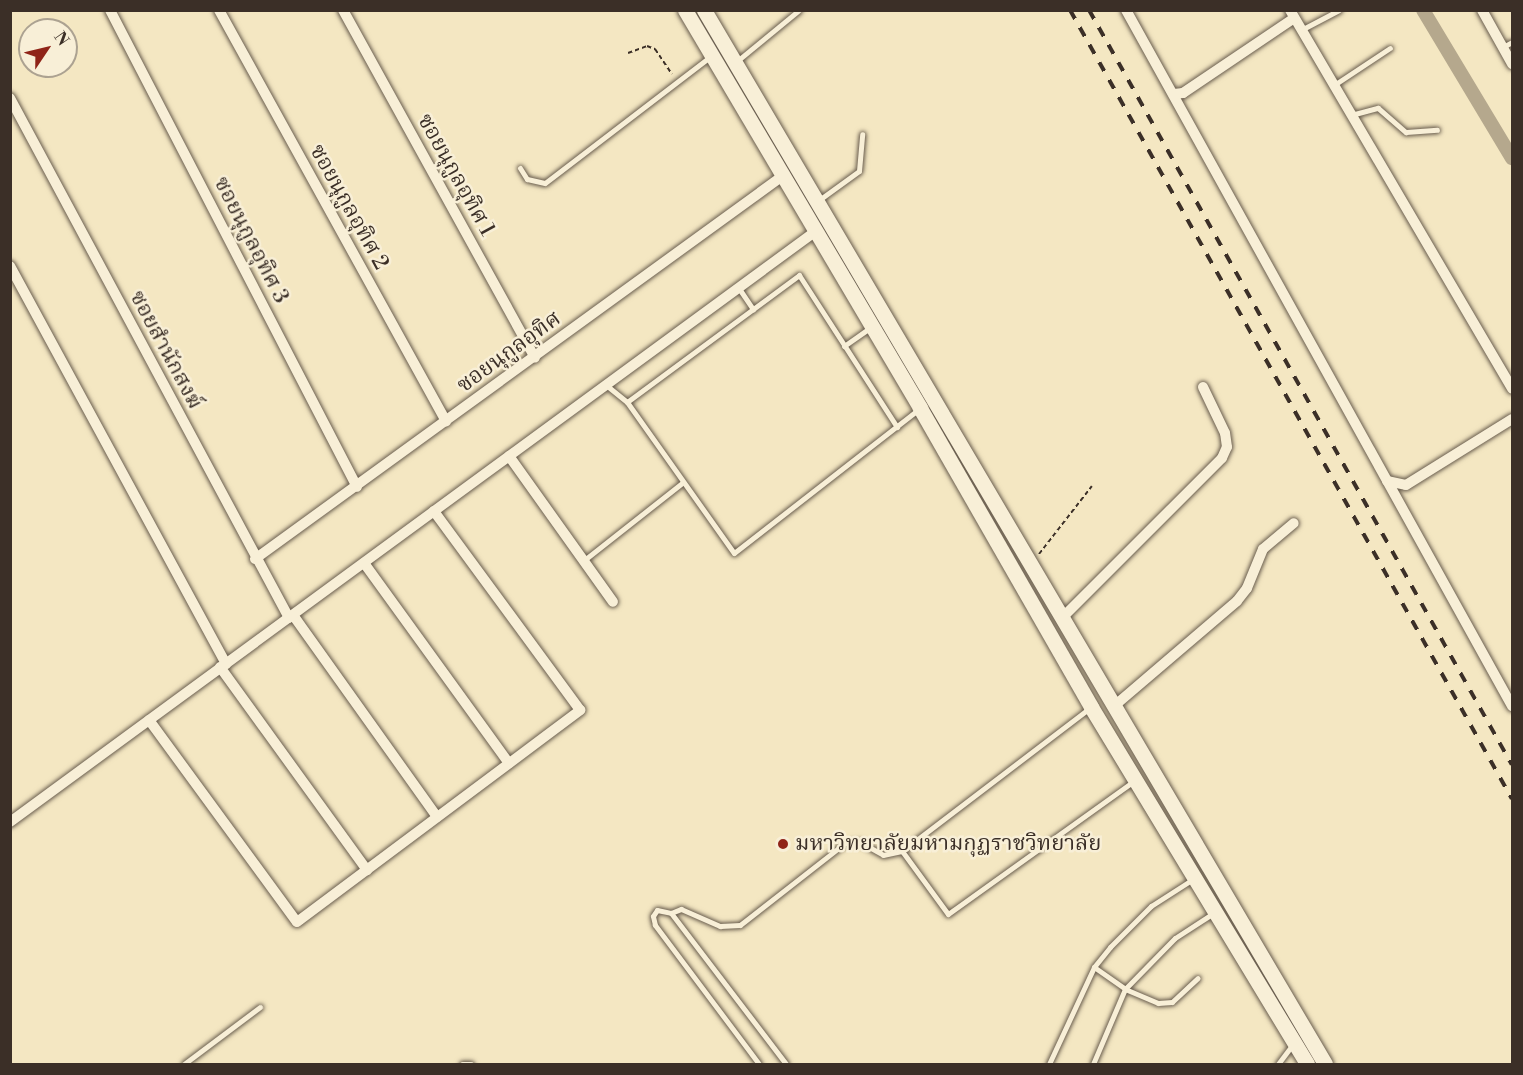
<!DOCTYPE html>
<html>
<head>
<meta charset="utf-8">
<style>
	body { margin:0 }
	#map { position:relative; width:1523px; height:1075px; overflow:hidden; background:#f4e7c2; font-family:"Libre Bodoni","Noto Serif Thai",serif }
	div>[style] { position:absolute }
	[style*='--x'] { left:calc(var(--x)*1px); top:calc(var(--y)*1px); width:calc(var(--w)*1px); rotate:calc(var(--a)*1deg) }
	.canal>* { height:14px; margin:-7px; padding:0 7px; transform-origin:7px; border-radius:7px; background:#b5a88d }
	.path>* { height:2px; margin-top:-1px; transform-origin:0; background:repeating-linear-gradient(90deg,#3b2f27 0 4.5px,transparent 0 7.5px) }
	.roads { filter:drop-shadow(0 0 2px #695d4e) drop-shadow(0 0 2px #695d4e) }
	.service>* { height:5px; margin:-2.5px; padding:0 2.5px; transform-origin:2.5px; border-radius:2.5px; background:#f8efd7 }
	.minor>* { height:10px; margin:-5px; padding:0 5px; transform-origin:5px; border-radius:5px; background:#f8efd7 }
	.secondary>* { height:15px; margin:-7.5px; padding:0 7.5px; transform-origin:7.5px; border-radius:7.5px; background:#f8efd7 }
	.rail>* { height:4px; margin-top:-2px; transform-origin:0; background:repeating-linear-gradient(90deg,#3b2f27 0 10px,transparent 0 20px) }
	.dots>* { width:16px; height:16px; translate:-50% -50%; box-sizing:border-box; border:3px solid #f8efd7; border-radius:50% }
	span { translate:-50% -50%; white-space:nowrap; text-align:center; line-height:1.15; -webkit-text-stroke:5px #f8efd7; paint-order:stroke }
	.street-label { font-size:22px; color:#3b2f27 }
	.poi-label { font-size:22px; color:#3b2f27 }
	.left { translate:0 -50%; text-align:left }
	.frame { position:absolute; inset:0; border:12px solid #3b2f27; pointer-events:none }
	.north { position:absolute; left:18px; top:18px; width:60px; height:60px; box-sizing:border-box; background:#f8efd7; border:2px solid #aca291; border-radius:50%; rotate:55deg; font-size:16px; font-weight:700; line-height:24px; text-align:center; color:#3b2f27 }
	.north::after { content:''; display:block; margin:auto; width:21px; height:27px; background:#8f2418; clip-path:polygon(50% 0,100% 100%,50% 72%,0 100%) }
</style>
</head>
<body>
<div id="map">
	<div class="canal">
		<div style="--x:1423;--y:10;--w:173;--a:59"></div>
	</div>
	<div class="path">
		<div style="--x:628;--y:53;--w:20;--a:-20"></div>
		<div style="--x:647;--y:46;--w:9;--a:21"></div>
		<div style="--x:655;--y:49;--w:30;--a:56"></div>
		<div style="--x:1039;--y:554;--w:86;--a:-52.1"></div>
	</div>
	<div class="roads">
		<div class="service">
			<div style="--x:1301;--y:30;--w:43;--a:-27.8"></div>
			<div style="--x:1503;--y:47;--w:10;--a:-29"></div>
			<div style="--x:737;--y:61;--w:80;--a:-39.4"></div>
			<div style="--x:1334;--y:85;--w:67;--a:-33.5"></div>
			<div style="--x:1351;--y:115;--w:28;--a:-15"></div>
			<div style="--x:1378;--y:108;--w:37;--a:41"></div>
			<div style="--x:1406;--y:132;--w:31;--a:-4"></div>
			<div style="--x:520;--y:168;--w:13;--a:58"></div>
			<div style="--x:527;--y:179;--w:18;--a:13"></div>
			<div style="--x:545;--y:183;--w:209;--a:-37.4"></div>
			<div style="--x:819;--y:200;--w:49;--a:-35.9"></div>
			<div style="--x:859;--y:171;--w:37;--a:-85"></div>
			<div style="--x:738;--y:287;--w:27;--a:56"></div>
			<div style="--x:844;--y:346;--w:32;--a:-35"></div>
			<div style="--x:606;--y:385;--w:27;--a:39"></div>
			<div style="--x:627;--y:402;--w:185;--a:54.7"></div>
			<div style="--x:734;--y:553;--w:234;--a:-37.9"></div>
			<div style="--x:627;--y:402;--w:214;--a:-36.4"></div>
			<div style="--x:799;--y:275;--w:181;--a:57.2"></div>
			<div style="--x:583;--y:561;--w:126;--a:-38.2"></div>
			<div style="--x:1091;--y:707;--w:238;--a:142.7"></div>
			<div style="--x:902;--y:851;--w:78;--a:53.9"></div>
			<div style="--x:948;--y:914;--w:229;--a:-35.6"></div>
			<div style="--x:671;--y:913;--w:11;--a:-22"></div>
			<div style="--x:681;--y:909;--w:43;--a:23.6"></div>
			<div style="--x:720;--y:926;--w:20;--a:-3"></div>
			<div style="--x:740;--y:925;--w:133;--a:-38"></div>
			<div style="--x:845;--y:843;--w:15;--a:-4"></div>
			<div style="--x:860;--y:842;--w:26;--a:29"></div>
			<div style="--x:883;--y:855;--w:19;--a:-12"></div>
			<div style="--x:1094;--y:967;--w:38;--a:35"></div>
			<div style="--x:1125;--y:989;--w:36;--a:23"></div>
			<div style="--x:1158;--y:1003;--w:14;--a:-4"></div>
			<div style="--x:1172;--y:1002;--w:35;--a:-43"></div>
			<div style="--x:184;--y:1064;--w:95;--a:-36.9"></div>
			<div style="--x:462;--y:1064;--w:9;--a:0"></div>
			<div style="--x:759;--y:1064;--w:174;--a:-126.8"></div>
			<div style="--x:655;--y:925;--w:9;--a:-103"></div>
			<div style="--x:653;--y:916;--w:7;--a:-56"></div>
			<div style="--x:657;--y:910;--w:14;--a:12"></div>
			<div style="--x:671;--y:913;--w:190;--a:52.7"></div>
			<div style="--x:1049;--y:1064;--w:107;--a:-65.1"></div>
			<div style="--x:1094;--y:967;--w:26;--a:-51"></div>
			<div style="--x:1110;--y:947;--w:58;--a:-45"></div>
			<div style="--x:1151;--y:906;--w:50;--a:-32.7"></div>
			<div style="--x:1093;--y:1064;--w:82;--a:-66.9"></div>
			<div style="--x:1125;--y:989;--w:71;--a:-45.6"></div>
			<div style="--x:1175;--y:938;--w:48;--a:-33"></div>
			<div style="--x:1278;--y:1064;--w:25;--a:-53"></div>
		</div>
		<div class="minor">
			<div style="--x:110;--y:10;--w:537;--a:62.62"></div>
			<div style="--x:219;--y:10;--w:470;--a:61.1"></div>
			<div style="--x:343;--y:10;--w:397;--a:61.1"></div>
			<div style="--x:1126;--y:10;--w:796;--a:60.99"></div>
			<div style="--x:1290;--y:10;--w:439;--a:59.6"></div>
			<div style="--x:1482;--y:10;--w:62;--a:60.9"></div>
			<div style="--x:1174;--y:94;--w:9;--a:-6"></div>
			<div style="--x:1183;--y:93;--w:134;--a:-34"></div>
			<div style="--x:10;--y:98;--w:590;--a:61.78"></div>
			<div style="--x:10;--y:266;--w:453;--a:61.5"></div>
			<div style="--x:509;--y:456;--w:179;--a:54.5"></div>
			<div style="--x:1387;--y:481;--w:19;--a:12"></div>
			<div style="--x:1406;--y:485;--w:125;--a:-31.9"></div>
			<div style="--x:255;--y:559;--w:654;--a:-35.98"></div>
			<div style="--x:364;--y:563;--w:247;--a:54.1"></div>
			<div style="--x:293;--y:615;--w:248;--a:54.5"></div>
			<div style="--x:1062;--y:618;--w:226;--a:-45"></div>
			<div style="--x:1222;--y:458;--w:12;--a:-66"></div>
			<div style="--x:1227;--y:447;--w:14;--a:-98"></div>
			<div style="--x:1225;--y:433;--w:51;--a:-115.6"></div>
			<div style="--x:220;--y:667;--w:251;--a:54.1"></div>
			<div style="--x:1113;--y:707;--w:163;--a:-40.5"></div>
			<div style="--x:1237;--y:601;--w:16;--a:-52"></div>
			<div style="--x:1247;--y:588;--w:42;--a:-67.7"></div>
			<div style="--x:1263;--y:549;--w:40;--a:-40"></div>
			<div style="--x:149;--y:720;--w:250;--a:53.8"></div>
			<div style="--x:297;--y:922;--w:354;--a:-36.8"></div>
			<div style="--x:580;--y:710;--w:247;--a:-126.3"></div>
			<div style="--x:10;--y:822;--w:999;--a:-36.25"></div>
		</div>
		<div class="secondary">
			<div style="--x:685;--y:10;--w:462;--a:59.4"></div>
			<div style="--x:920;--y:408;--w:344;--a:60.2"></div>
			<div style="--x:1091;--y:707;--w:417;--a:58.8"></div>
			<div style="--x:704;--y:10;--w:1223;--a:59.49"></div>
		</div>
	</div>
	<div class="rail">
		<div style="--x:1070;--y:10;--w:904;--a:60.74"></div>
		<div style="--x:1089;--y:10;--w:865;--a:60.74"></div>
	</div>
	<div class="dots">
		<div style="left:783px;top:844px;background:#8f2418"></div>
	</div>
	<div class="street-label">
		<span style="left:456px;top:175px;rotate:61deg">ซอยนุกูลอุทิศ 1</span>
		<span style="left:349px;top:207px;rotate:61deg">ซอยนุกูลอุทิศ 2</span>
		<span style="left:251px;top:240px;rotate:63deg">ซอยนุกูลอุทิศ 3</span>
		<span style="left:166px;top:350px;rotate:62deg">ซอยสำนักสงฆ์</span>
		<span style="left:509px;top:352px;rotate:-36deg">ซอยนุกูลอุทิศ</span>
	</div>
	<div class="poi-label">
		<span class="left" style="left:795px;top:844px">มหาวิทยาลัยมหามกุฏราชวิทยาลัย</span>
	</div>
	<div class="frame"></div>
	<div class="north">N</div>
</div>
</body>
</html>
